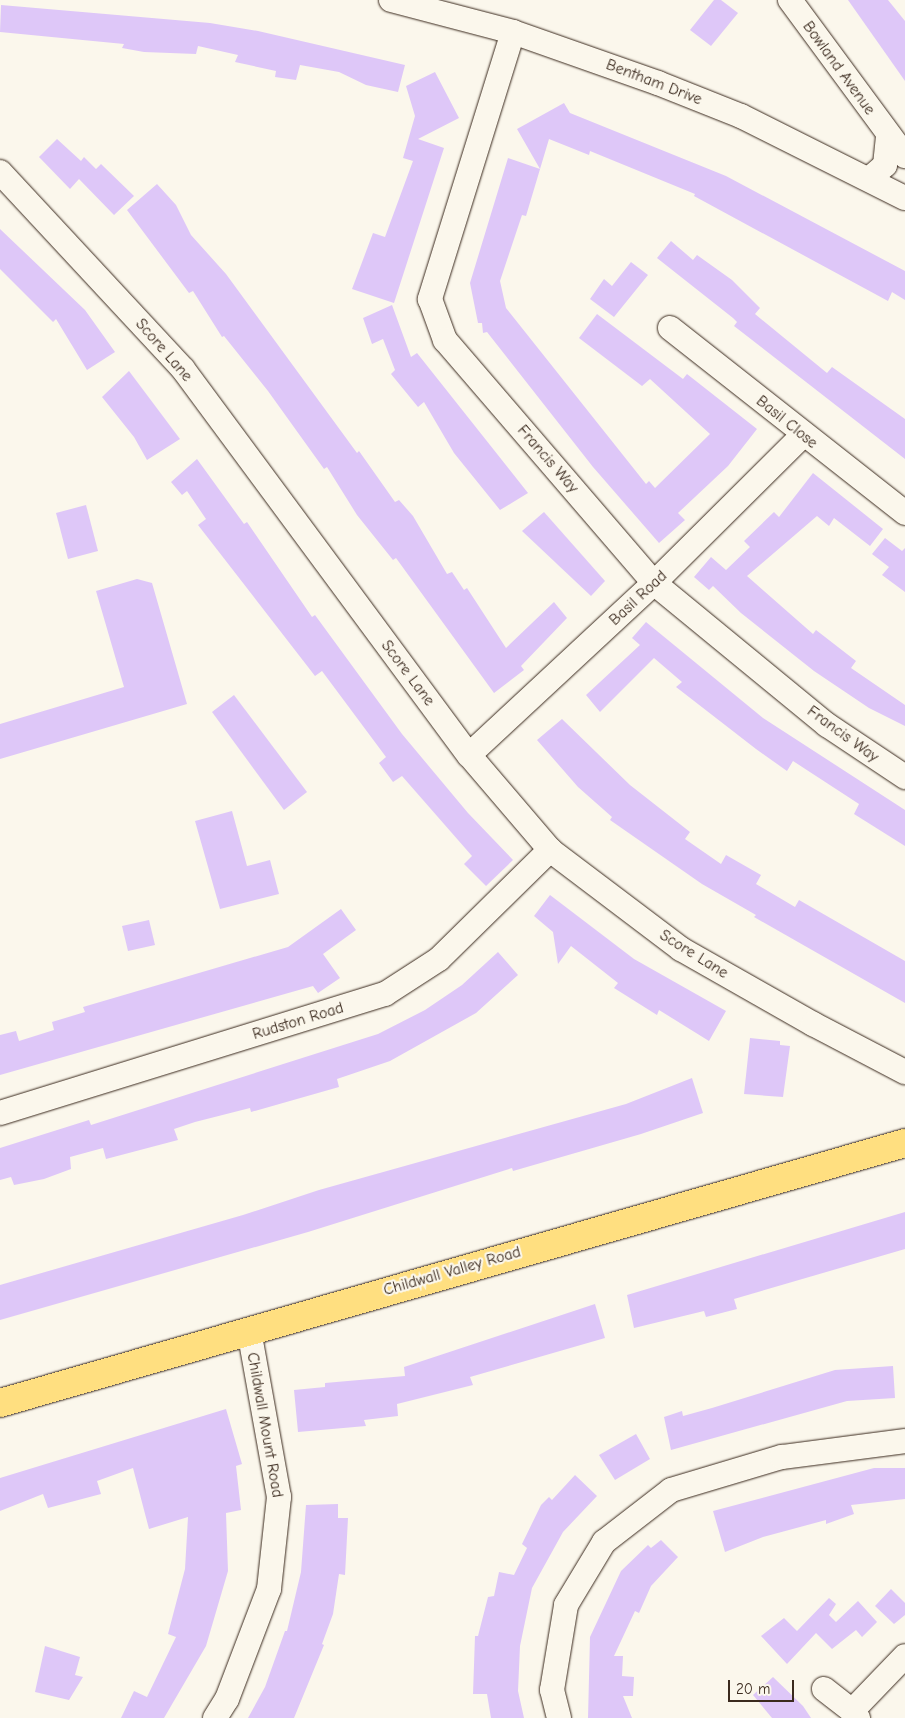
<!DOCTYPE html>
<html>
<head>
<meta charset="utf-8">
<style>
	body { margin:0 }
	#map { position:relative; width:905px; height:1718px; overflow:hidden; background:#fbf7ec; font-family:"Comic Neue",sans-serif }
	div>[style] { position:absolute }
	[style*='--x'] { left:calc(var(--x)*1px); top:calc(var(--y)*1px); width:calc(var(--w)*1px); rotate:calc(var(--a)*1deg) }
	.building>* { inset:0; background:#dec7f8 }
	.roads { filter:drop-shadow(0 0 1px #3b2a1e) drop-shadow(0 0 1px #3b2a1e) }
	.minor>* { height:24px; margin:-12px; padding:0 12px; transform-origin:12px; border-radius:12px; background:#fbf7ec }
	.major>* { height:28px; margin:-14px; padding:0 14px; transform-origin:14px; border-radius:14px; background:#ffdf80 }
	span { translate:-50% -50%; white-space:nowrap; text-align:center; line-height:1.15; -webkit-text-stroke:4.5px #fbf7ec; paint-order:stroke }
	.street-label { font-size:16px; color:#3b2a1e }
	.scale { position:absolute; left:728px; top:1680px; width:66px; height:22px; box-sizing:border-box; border:2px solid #3b2a1e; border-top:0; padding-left:6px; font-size:15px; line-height:18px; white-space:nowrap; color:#3b2a1e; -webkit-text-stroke:4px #fbf7ec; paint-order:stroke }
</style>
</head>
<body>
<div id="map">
	<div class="building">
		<div style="clip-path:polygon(714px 0,721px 0,738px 13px,711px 46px,690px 30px)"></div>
		<div style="clip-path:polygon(848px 0,888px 0,905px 21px,905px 81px)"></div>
		<div style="clip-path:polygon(1px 5px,210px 23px,258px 31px,405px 65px,398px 92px,366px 85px,339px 72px,300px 65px,296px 80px,275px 77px,276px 71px,235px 62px,238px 55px,198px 46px,196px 54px,144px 52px,122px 48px,124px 44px,0 32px)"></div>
		<div style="clip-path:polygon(435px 72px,459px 118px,418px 139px,444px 148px,394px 303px,352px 289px,373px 233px,385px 237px,413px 161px,403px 158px,415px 116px,406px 86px)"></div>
		<div style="clip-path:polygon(564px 103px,570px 113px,726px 176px,905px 271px,905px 300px,892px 292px,888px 301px,694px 196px,695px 194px,590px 151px,589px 155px,549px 139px,526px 216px,522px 215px,500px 281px,506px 308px,646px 484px,649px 481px,655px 488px,710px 434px,650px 379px,642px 386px,579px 338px,597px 314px,683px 379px,687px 374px,757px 429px,728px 466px,678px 513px,685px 520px,659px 543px,593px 467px,487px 332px,483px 333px,482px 323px,478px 323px,470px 283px,508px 158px,540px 169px,517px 129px)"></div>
		<div style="clip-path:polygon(57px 139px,81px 161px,84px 157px,96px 169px,101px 164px,134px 196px,114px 215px,79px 179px,70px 189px,39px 157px)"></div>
		<div style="clip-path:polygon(157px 184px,176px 205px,191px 235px,226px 274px,357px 453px,359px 451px,395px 502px,399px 500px,413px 516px,447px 574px,452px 572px,464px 590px,467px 588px,506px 648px,554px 602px,567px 618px,521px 666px,524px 670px,494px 693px,396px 558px,393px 560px,357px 515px,327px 467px,324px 469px,268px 391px,224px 336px,222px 337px,193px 291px,189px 293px,127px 210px)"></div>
		<div style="clip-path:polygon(0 229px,85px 310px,115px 352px,87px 370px,56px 319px,53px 322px,0 269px)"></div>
		<div style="clip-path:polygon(671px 241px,693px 260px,697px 255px,732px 280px,760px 308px,755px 314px,827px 373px,832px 367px,905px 419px,905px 459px,734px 326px,737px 322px,733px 318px,657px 258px)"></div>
		<div style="clip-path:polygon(631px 262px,648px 275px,614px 317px,590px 299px,604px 279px,612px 286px)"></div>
		<div style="clip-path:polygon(392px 305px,411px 357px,417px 353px,528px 493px,500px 510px,454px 453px,424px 402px,418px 407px,391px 374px,395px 370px,383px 339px,372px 344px,363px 318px)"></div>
		<div style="clip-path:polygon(129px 371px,180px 439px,147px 460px,134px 437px,102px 397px)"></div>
		<div style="clip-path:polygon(197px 459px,244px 524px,247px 522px,312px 617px,315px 615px,402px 734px,468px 813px,513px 860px,486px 886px,464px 864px,472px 856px,402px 776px,393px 782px,379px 763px,386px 757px,322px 671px,315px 676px,198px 525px,206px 519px,187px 491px,182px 495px,171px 482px)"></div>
		<div style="clip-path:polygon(813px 473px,883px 529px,870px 546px,834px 518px,829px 526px,817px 516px,747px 576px,813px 634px,816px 630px,856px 661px,851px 668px,905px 705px,905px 726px,869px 708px,814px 671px,741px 613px,713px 586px,709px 590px,694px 577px,711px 557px,726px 570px,750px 547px,744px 541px,774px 512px,779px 517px)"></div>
		<div style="clip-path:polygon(86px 505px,98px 551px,68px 559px,56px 513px)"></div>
		<div style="clip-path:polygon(544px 512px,605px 581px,591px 596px,522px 531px)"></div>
		<div style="clip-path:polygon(885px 538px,902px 551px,905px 548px,905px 592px,882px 575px,889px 567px,872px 554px)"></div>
		<div style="clip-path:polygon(137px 579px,152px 583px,187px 704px,0 759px,0 724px,124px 687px,96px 591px)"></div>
		<div style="clip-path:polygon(646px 622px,763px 718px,905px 810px,905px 846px,854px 814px,859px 804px,793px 761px,787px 771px,756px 749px,676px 687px,682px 682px,654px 658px,600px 712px,586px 695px,640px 645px,632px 638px)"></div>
		<div style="clip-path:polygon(234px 695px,307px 792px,284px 810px,212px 712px)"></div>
		<div style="clip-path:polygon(562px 719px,630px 785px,690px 832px,685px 839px,721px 864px,726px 855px,761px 875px,756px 884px,795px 907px,799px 900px,905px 961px,905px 1003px,754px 917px,756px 915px,702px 884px,610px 820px,612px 817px,578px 787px,537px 740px)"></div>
		<div style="clip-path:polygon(232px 811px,247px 866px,270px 860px,279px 894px,220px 909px,195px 821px)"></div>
		<div style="clip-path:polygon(550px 895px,634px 959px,726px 1011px,709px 1041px,659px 1010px,657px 1015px,614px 988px,618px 983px,571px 946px,558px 964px,553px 932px,534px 916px)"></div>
		<div style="clip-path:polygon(341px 909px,356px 930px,323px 954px,340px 978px,318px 993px,313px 986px,0 1075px,0 1035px,16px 1031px,19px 1041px,54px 1030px,52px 1022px,85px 1012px,83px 1007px,288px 947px)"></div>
		<div style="clip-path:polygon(149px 920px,155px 945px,128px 951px,122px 926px)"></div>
		<div style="clip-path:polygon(498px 952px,518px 975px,476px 1013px,390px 1061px,337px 1079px,339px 1087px,251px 1112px,250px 1108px,195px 1122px,174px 1129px,178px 1140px,106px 1159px,103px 1148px,70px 1157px,71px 1169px,44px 1179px,14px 1185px,11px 1177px,0 1180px,0 1148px,89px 1120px,91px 1125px,378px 1034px,425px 1010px,462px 985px)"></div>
		<div style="clip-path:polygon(750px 1038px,780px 1041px,780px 1045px,790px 1046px,783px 1097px,744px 1094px)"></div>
		<div style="clip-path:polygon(692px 1078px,703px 1113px,641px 1134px,513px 1171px,512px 1168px,308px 1232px,0 1320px,0 1285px,243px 1215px,319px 1190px,626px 1104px)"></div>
		<div style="clip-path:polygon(905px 1212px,905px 1249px,734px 1299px,737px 1309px,706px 1317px,704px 1311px,634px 1328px,627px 1295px)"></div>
		<div style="clip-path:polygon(595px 1304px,605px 1338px,470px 1377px,473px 1385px,397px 1404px,398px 1416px,364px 1420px,366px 1426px,298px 1432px,294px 1390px,325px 1387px,325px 1383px,405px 1376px,404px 1367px)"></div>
		<div style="clip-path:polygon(893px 1366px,895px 1398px,847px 1401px,671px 1450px,664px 1417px,682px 1411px,683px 1416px,712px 1408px,835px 1370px)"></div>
		<div style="clip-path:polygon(226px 1409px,242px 1464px,236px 1466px,241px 1510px,226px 1513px,228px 1571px,206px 1646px,164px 1718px,121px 1718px,134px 1691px,147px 1697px,176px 1637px,168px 1634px,185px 1569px,188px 1517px,149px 1529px,133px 1468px,97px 1481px,101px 1494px,48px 1508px,43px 1494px,0 1511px,0 1478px)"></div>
		<div style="clip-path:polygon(636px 1434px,650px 1459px,615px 1480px,599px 1455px)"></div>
		<div style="clip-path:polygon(874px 1468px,905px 1468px,905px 1499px,851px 1505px,854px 1514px,826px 1524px,826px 1520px,763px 1537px,725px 1552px,713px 1511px)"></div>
		<div style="clip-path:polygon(575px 1475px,597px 1496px,563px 1532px,532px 1588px,520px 1646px,518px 1691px,524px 1718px,491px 1718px,487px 1694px,473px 1694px,475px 1636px,478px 1636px,488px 1597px,494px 1596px,499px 1572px,514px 1575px,527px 1548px,522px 1544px,541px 1505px,549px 1497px,552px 1500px)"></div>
		<div style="clip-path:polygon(338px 1504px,338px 1518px,348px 1518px,345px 1575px,339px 1574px,333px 1614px,322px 1644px,324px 1645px,294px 1718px,248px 1718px,265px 1687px,285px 1631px,287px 1631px,301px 1572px,306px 1505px)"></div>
		<div style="clip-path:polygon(661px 1540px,678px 1557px,651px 1586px,639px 1613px,635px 1611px,614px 1656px,623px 1656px,622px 1676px,634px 1677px,633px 1696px,623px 1696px,632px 1718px,588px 1718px,590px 1637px,621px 1571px,648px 1545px,651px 1548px)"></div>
		<div style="clip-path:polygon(891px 1589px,905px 1603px,905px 1615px,894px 1624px,875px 1606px)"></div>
		<div style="clip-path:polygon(829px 1598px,836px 1604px,829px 1615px,836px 1622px,858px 1601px,877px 1622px,862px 1637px,856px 1630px,832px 1649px,816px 1633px,787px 1664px,761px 1636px,784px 1618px,797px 1631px)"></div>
		<div style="clip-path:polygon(45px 1646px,80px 1657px,75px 1675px,83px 1677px,69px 1700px,35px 1692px)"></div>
		<div style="clip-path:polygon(773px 1677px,803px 1706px,811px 1718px,772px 1718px,753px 1695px)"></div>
	</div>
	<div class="roads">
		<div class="minor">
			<div style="--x:391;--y:0;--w:126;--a:14.7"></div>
			<div style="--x:513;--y:32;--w:154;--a:19.4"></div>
			<div style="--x:658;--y:83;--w:89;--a:21.7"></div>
			<div style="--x:741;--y:116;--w:183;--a:26.6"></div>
			<div style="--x:790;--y:0;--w:194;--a:53.6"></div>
			<div style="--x:513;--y:32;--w:280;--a:107.3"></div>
			<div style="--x:430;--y:299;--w:44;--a:69.9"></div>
			<div style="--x:445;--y:340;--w:321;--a:49.3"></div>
			<div style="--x:654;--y:583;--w:224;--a:39.4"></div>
			<div style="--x:827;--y:725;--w:94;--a:33.7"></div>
			<div style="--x:0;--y:172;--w:269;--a:47.1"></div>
			<div style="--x:183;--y:369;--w:480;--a:53.5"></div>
			<div style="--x:469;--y:755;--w:125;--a:49.5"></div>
			<div style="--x:550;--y:850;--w:164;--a:37.1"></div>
			<div style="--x:681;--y:949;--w:152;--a:29.6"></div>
			<div style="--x:813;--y:1024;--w:104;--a:27.6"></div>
			<div style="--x:869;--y:179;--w:21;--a:-41"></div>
			<div style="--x:885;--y:165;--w:29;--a:-84"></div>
			<div style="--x:670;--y:328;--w:299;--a:38.2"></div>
			<div style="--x:469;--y:755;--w:253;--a:-42.9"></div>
			<div style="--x:654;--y:583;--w:210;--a:-44.8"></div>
			<div style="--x:0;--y:1113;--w:403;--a:-17.2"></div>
			<div style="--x:385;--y:994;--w:64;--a:-32.9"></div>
			<div style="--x:439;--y:959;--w:156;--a:-44.5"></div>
			<div style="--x:824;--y:1689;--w:36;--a:38"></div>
			<div style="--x:215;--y:1718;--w:22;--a:-58"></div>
			<div style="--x:227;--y:1699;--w:118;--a:-69.1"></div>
			<div style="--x:269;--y:1589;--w:93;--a:-83.8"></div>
			<div style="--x:279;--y:1497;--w:170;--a:-100.2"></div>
			<div style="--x:559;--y:1718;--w:29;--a:-104"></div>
			<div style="--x:552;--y:1690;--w:86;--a:-80.6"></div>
			<div style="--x:566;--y:1605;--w:74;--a:-58.9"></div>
			<div style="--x:604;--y:1542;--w:85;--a:-37.8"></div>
			<div style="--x:671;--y:1490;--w:116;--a:-16.6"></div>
			<div style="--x:782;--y:1457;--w:124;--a:-7.4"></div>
			<div style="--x:858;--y:1718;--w:9;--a:-131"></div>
			<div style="--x:852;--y:1711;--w:76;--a:-46.1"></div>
		</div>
		<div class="major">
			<div style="--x:0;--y:1403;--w:942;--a:-16.03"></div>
		</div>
	</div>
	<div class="street-label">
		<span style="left:839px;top:68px;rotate:54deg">Bowland Avenue</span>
		<span style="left:654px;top:82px;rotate:21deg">Bentham Drive</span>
		<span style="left:164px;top:350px;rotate:49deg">Score Lane</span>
		<span style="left:787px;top:422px;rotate:39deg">Basil Close</span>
		<span style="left:548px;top:459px;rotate:49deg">Francis Way</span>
		<span style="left:638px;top:598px;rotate:-43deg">Basil Road</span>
		<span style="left:408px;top:673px;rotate:53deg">Score Lane</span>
		<span style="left:843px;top:734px;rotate:36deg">Francis Way</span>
		<span style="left:694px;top:954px;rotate:32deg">Score Lane</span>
		<span style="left:298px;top:1021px;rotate:-17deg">Rudston Road</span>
		<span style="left:452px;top:1271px;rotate:-16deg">Childwall Valley Road</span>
		<span style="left:265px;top:1425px;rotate:80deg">Childwall Mount Road</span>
	</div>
	<div class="scale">20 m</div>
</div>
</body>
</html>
